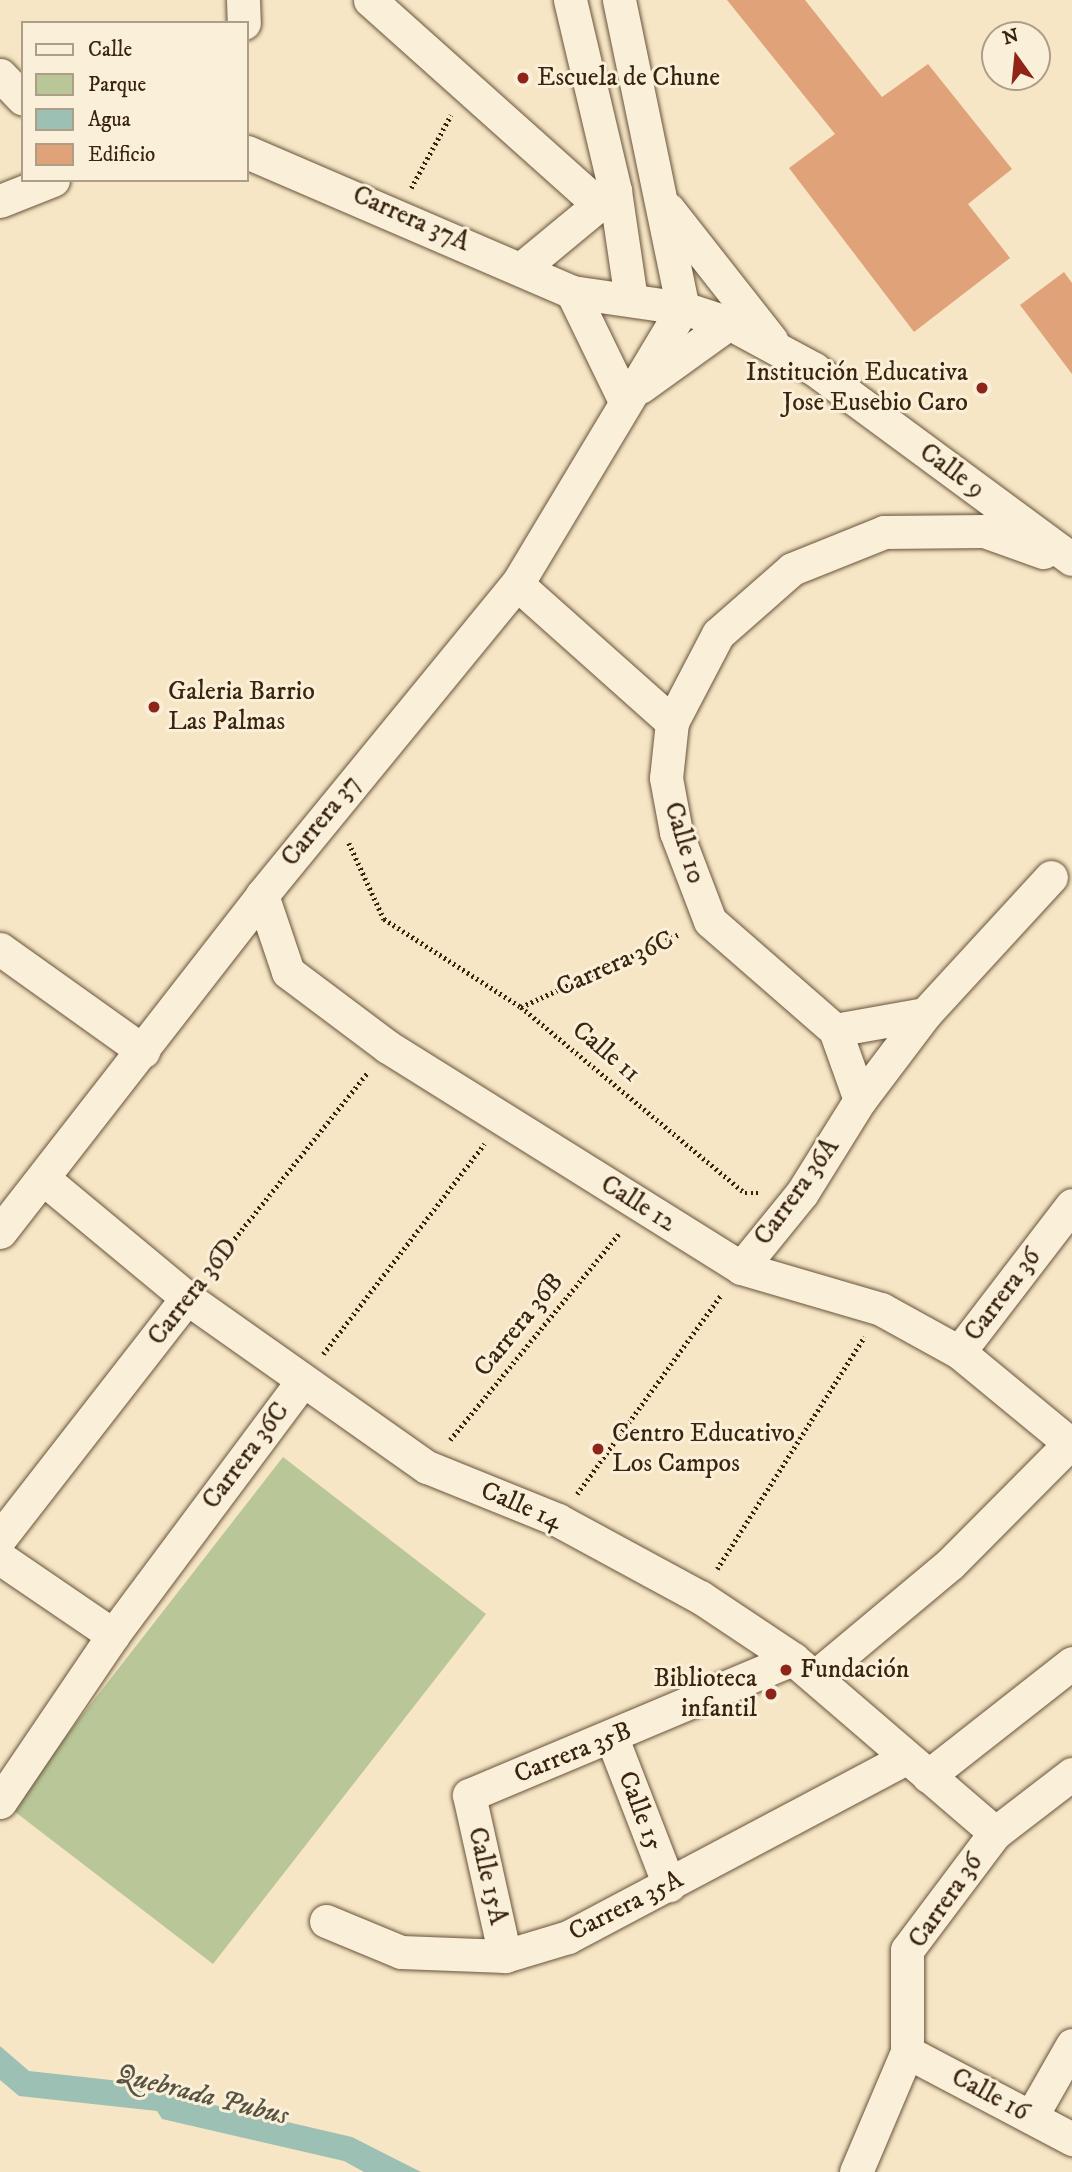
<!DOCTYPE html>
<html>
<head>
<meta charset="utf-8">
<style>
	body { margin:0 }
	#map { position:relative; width:1072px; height:2172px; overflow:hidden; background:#f7e6c5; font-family:"IM FELL DW Pica",serif }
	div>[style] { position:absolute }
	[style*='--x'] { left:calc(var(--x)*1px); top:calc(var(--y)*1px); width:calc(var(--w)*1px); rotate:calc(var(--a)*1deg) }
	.green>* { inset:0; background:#b9c697 }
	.water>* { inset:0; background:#9dc0b4 }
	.building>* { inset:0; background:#e0a278 }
	.path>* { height:4.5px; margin-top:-2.25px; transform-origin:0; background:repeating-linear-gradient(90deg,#39240e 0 2px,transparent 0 5.5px) }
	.roads { filter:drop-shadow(0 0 2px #68543c) drop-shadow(0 0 2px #68543c) }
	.minor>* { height:33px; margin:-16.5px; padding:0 16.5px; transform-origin:16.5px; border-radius:16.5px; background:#faefd9 }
	.dots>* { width:19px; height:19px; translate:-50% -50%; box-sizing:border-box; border:4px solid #faefd9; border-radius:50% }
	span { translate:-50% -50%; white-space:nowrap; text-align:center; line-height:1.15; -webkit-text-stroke:6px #faefd9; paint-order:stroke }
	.poi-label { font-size:26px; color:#39240e }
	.left { translate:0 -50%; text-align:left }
	.right { translate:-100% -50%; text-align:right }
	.street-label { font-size:26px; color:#39240e }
	.water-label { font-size:28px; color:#575340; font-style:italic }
	.legend { position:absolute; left:21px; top:21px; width:228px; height:161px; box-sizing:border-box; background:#faefd9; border:2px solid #ad9e88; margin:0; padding:9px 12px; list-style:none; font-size:21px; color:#39240e }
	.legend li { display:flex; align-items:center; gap:14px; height:35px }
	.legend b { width:35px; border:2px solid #ad9e88 }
	.north { position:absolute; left:981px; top:21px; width:70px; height:70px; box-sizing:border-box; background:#faefd9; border:2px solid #ad9e88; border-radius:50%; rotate:345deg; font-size:19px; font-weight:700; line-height:28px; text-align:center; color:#39240e }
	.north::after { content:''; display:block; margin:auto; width:24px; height:32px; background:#8f2418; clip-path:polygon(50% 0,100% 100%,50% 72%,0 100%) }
</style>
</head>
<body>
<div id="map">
	<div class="green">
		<div style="clip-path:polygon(283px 1457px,486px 1614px,213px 1964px,10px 1808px)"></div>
	</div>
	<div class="water">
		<div style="clip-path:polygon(0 2046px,29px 2071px,174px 2087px,180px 2097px,352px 2137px,421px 2172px,364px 2172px,344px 2161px,162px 2119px,157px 2111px,19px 2096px,0 2080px)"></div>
	</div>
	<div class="building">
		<div style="clip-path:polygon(727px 0,805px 0,882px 97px,928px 64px,1012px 169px,968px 204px,1010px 258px,914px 332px,789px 168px,835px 134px)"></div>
		<div style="clip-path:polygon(1064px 272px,1072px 283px,1072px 374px,1020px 305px)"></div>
	</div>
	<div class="path">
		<div style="--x:411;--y:188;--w:83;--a:-61.3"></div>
		<div style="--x:349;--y:843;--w:84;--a:65.3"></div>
		<div style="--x:384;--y:919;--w:163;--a:32.7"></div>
		<div style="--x:521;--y:1007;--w:291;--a:39.7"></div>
		<div style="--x:745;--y:1193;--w:14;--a:0"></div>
		<div style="--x:521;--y:1007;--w:175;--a:-24.7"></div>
		<div style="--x:207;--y:1273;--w:258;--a:-51.3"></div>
		<div style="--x:323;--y:1354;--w:265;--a:-52.5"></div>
		<div style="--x:450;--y:1440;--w:269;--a:-50.7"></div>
		<div style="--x:577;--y:1494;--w:247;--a:-54.1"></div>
		<div style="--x:717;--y:1569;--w:275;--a:-57.6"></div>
	</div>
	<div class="roads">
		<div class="minor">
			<div style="--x:243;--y:0;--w:23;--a:88"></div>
			<div style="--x:370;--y:0;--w:306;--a:41.8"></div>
			<div style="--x:570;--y:0;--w:196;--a:76.7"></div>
			<div style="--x:615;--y:191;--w:110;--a:81.6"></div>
			<div style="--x:619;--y:0;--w:315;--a:78.3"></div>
			<div style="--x:0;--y:75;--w:33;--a:46"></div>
			<div style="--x:247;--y:152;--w:354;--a:23.3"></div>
			<div style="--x:572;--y:292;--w:112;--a:8.2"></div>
			<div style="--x:683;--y:308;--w:48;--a:18.1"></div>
			<div style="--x:729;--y:323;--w:97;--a:28.4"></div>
			<div style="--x:814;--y:369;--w:320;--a:36.4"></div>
			<div style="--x:0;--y:201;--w:57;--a:-21.6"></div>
			<div style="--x:668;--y:209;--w:167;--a:51.8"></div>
			<div style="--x:522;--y:268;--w:121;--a:-39.6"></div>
			<div style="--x:572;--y:292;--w:119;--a:64.1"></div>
			<div style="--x:640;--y:387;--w:110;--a:-35.7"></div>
			<div style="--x:517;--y:584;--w:208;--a:41.7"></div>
			<div style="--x:672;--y:722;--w:56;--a:96.1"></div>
			<div style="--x:666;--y:778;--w:55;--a:79.5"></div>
			<div style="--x:676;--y:832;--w:95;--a:69.1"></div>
			<div style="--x:710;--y:921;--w:166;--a:41.1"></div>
			<div style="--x:835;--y:1030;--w:74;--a:70.3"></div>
			<div style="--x:672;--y:722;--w:99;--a:-62.4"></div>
			<div style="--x:718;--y:634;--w:98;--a:-41.3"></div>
			<div style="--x:792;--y:569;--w:99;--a:-21.9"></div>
			<div style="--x:884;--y:532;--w:100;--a:-0.6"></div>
			<div style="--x:984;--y:531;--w:63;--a:19.6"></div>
			<div style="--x:262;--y:895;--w:81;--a:71.3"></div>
			<div style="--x:288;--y:972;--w:125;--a:36.9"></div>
			<div style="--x:388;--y:1047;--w:416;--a:32"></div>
			<div style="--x:741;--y:1268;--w:146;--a:16.3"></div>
			<div style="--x:881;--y:1309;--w:89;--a:28.9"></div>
			<div style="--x:959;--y:1352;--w:146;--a:39.5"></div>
			<div style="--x:0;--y:949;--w:176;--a:35.5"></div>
			<div style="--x:835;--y:1030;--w:91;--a:-10.1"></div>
			<div style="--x:45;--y:1180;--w:185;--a:39.7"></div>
			<div style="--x:187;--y:1298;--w:294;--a:35.2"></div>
			<div style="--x:427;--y:1467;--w:141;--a:22"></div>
			<div style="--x:558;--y:1520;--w:162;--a:28.5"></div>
			<div style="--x:700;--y:1597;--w:112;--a:33.7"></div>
			<div style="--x:793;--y:1659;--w:267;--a:40.7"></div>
			<div style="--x:0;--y:1232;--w:427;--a:-52.1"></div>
			<div style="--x:262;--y:895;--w:402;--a:-50.7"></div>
			<div style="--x:517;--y:584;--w:322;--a:-59"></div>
			<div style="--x:741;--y:1268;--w:97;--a:-50.9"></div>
			<div style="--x:802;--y:1193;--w:110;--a:-58.1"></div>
			<div style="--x:860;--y:1100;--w:108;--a:-52.9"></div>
			<div style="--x:925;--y:1014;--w:186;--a:-47.4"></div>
			<div style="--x:959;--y:1352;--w:185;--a:-52.5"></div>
			<div style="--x:0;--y:1538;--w:304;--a:-52.1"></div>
			<div style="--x:0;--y:1558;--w:137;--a:34.3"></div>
			<div style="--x:816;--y:1676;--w:175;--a:-39.9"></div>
			<div style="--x:950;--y:1564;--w:170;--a:-45.2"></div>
			<div style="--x:612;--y:1738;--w:158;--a:68.8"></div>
			<div style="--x:928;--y:1776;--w:183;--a:-38.1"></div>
			<div style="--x:0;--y:1802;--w:202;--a:-55.9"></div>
			<div style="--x:113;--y:1635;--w:317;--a:-53.3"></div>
			<div style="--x:326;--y:1921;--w:81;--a:22.5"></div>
			<div style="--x:401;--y:1952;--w:104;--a:2.2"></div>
			<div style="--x:505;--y:1956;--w:66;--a:-16.8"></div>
			<div style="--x:568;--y:1937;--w:382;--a:-27.9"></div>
			<div style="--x:505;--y:1956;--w:165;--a:-102.6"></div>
			<div style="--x:469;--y:1795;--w:351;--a:-22.8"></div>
			<div style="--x:907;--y:2052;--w:187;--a:27.8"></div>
			<div style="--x:1031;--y:2117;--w:83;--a:-60.3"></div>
			<div style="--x:856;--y:2172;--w:130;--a:-67"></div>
			<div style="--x:907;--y:2052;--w:102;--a:-90"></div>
			<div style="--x:907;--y:1950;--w:146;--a:-53.1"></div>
			<div style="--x:995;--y:1833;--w:97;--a:-37.5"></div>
		</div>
	</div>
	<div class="dots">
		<div style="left:523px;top:78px;background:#8f2418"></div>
		<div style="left:982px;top:388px;background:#8f2418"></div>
		<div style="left:154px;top:707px;background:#8f2418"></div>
		<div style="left:598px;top:1449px;background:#8f2418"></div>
		<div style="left:786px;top:1670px;background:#8f2418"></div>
		<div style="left:771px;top:1694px;background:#8f2418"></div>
	</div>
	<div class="poi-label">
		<span class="left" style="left:537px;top:78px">Escuela de Chune</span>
		<span class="right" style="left:968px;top:388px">Institución Educativa<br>Jose Eusebio Caro</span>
		<span class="left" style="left:168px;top:707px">Galeria Barrio<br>Las Palmas</span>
		<span class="left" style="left:612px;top:1449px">Centro Educativo<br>Los Campos</span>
		<span class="left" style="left:800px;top:1670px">Fundación</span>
		<span class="right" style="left:757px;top:1694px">Biblioteca<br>infantil</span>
	</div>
	<div class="street-label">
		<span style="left:411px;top:219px;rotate:24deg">Carrera 37A</span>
		<span style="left:952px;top:471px;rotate:36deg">Calle 9</span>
		<span style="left:321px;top:821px;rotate:-51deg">Carrera 37</span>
		<span style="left:684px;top:843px;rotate:73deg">Calle 10</span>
		<span style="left:615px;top:964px;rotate:-24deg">Carrera 36C</span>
		<span style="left:606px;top:1052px;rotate:40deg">Calle 11</span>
		<span style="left:797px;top:1192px;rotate:-54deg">Carrera 36A</span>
		<span style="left:638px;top:1204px;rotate:32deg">Calle 12</span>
		<span style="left:193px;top:1292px;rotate:-52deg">Carrera 36D</span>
		<span style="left:1003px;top:1295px;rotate:-53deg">Carrera 36</span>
		<span style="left:519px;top:1325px;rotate:-51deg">Carrera 36B</span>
		<span style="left:246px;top:1456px;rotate:-53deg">Carrera 36C</span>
		<span style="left:521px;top:1506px;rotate:23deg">Calle 14</span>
		<span style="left:573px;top:1753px;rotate:-22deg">Carrera 35B</span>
		<span style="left:640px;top:1811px;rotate:69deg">Calle 15</span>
		<span style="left:487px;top:1876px;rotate:77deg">Calle 15A</span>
		<span style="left:946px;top:1901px;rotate:-55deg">Carrera 36</span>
		<span style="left:626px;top:1906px;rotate:-27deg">Carrera 35A</span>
		<span style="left:990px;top:2095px;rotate:28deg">Calle 16</span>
	</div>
	<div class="water-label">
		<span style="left:202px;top:2095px;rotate:14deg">Quebrada Pubus</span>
	</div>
	<ul class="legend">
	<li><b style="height:9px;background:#faefd9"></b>Calle</li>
	<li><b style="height:19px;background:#b9c697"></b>Parque</li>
	<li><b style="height:19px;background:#9dc0b4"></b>Agua</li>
	<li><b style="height:19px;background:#e0a278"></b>Edificio</li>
	</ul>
	<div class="north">N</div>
</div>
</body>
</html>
